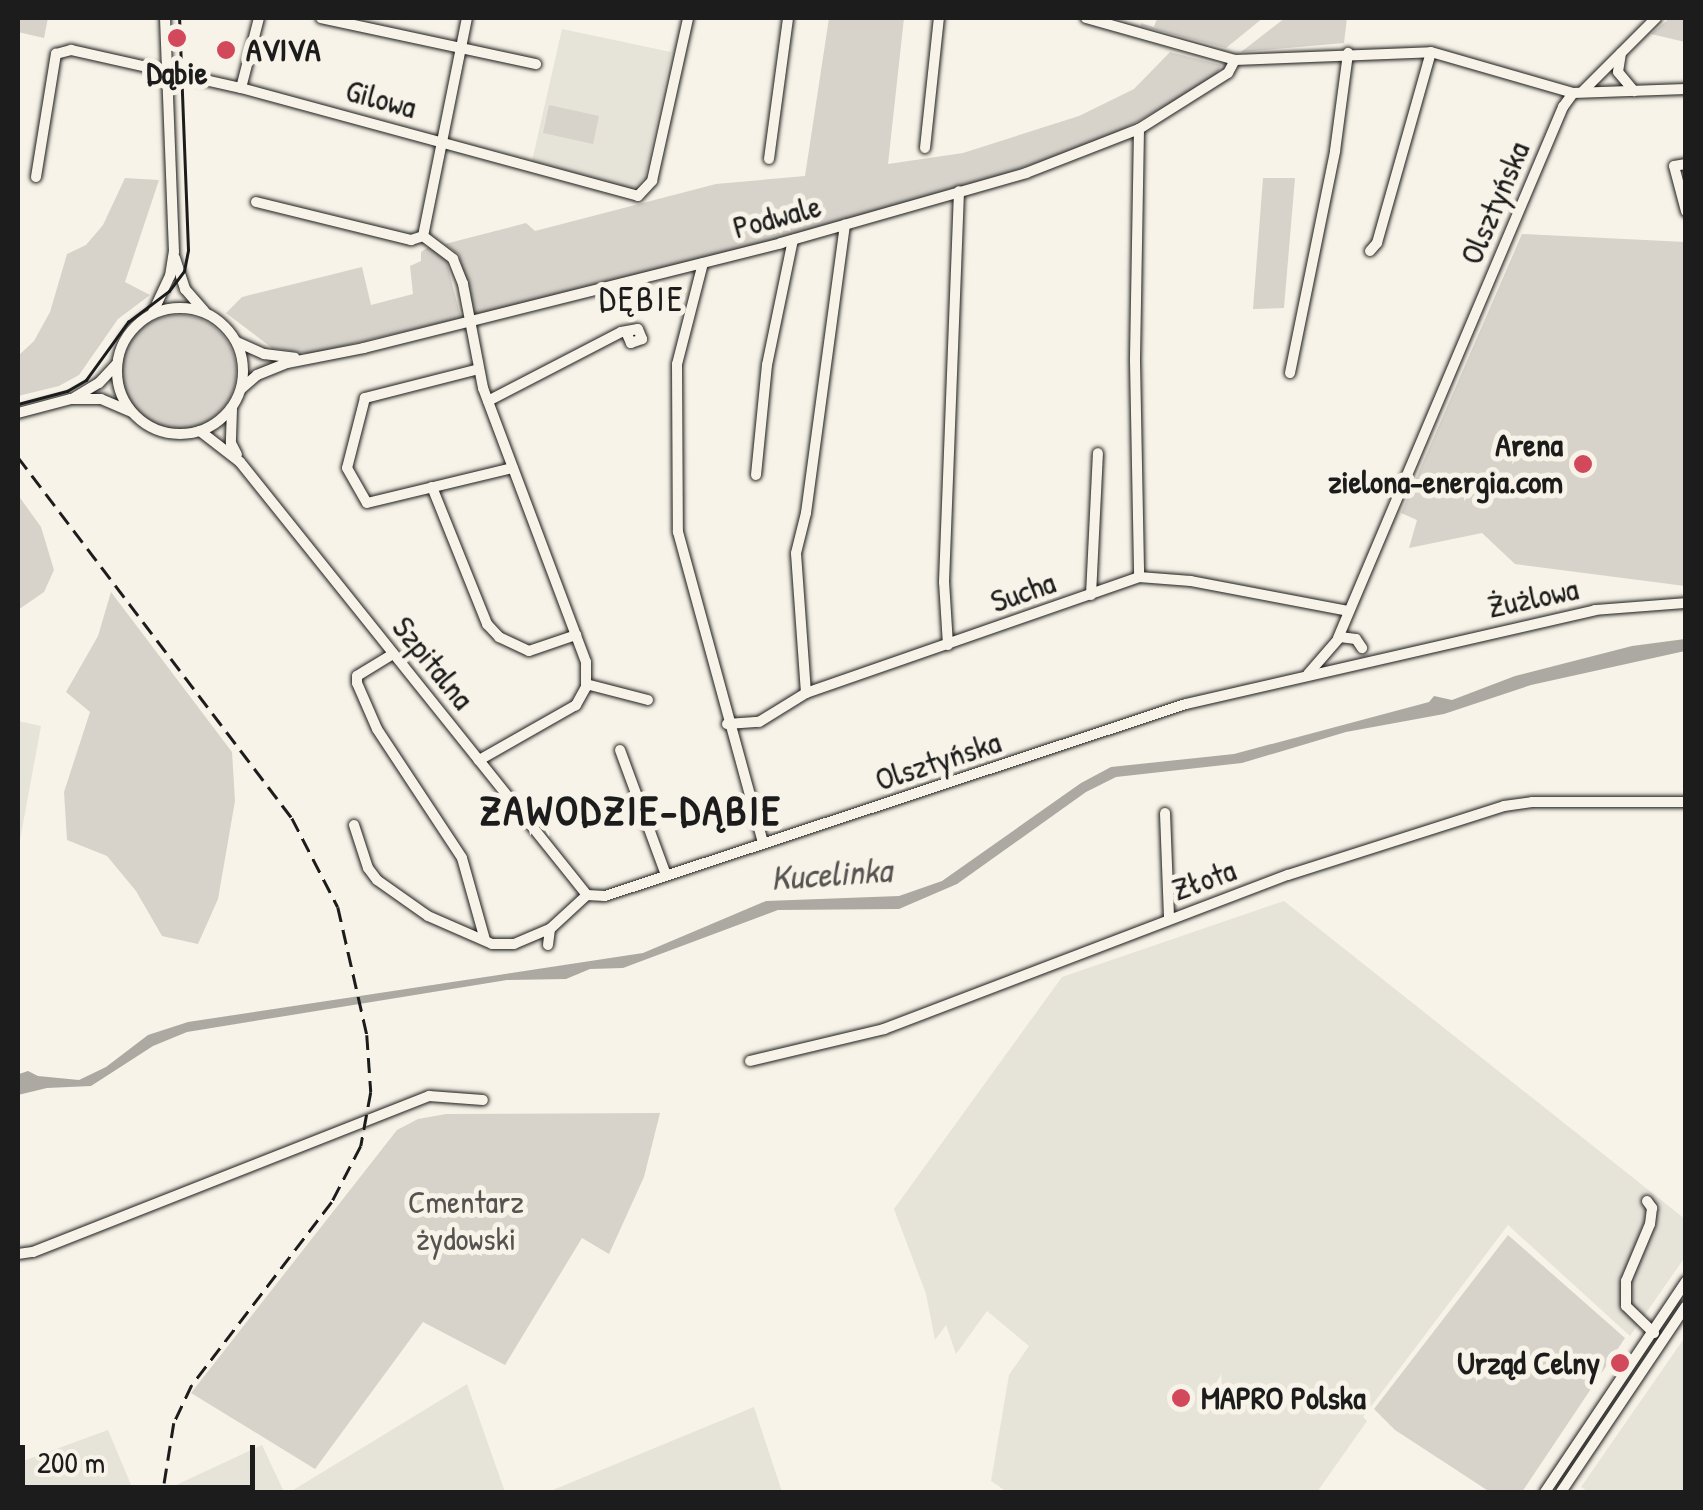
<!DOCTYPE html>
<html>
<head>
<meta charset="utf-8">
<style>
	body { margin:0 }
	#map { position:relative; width:1703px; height:1510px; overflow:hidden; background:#f7f3e8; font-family:"Patrick Hand",sans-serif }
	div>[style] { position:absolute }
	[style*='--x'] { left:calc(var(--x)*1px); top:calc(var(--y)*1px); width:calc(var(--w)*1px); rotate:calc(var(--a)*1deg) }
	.built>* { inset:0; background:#e6e3d9 }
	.green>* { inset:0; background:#d7d3cb }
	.round { border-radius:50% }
	.water>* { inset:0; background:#aca9a2 }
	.roads { filter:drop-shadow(0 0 2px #1c1c1c) drop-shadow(0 0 2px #1c1c1c) }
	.minor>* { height:10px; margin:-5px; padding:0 5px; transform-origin:5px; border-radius:5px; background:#f7f3e8 }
	.minor>.ring { margin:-5px; padding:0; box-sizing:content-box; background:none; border:10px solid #f7f3e8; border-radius:50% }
	.tram>* { height:2.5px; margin:-1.25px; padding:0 1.25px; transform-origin:1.25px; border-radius:1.25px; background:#1c1c1c }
	.rail>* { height:2.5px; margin-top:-1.25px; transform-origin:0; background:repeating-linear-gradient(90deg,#1c1c1c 0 15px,transparent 0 23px) }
	.dots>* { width:28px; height:28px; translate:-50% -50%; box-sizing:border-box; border:5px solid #f7f3e8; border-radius:50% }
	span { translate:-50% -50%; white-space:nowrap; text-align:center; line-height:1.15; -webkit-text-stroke:10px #f7f3e8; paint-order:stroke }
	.poi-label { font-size:32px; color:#1c1c1c; font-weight:700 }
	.left { translate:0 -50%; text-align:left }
	.right { translate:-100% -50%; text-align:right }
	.street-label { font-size:32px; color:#1c1c1c }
	.park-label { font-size:32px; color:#545351 }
	.neighbourhood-label { font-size:35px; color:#1c1c1c; letter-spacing:2.5px }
	.water-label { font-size:35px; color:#565452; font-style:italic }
	.district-label { font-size:42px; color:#1c1c1c; font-weight:700; letter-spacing:2.5px }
	.frame { position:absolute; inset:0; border:20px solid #1c1c1c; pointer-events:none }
	.scale { position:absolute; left:20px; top:1445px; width:235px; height:45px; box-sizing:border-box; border:5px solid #1c1c1c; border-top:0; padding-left:12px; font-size:30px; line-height:35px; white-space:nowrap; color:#1c1c1c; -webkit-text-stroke:8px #f7f3e8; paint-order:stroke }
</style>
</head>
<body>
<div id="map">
	<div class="built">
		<div style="clip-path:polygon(562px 29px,671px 52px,645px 177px,632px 190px,532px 161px)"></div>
		<div style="clip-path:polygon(18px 721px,41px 726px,18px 851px)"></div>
		<div style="clip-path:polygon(1284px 901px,1685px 1219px,1685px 1257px,1630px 1336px,1508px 1225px,1363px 1417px,1367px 1421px,1317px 1492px,1007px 1492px,991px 1481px,1009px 1375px,1029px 1346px,987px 1311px,956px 1354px,946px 1325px,935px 1340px,926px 1294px,894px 1209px,1062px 977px)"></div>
		<div style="clip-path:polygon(1685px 1337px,1685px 1492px,1589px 1492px,1581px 1487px)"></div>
		<div style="clip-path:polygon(467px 1384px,505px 1492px,290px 1492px)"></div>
		<div style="clip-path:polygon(754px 1407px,782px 1492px,548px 1492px)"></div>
		<div style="clip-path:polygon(108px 1430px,134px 1492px,18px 1492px,18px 1463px)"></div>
		<div style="clip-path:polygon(262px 1445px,284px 1492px,161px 1492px)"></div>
	</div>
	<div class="green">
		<div style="clip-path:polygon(18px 18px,48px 18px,44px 38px,18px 32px)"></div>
		<div style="clip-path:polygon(829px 18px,904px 18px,888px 164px,963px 153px,1079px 116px,1134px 89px,1170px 52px,1221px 65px,1215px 79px,1107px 138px,993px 178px,825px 227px,481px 316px,474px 313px,459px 255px,445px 244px,526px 223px,535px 231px,716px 184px,805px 176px)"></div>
		<div style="clip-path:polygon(1157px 18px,1263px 18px,1226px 48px,1141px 26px,1141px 23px,1154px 27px)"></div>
		<div style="clip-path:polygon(1285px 18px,1347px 18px,1344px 43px,1241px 52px)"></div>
		<div style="clip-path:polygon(1670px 18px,1685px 18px,1685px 42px,1651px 34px)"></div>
		<div style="clip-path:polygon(549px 105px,599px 116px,593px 144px,543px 133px)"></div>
		<div style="clip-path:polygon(125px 178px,159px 180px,125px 282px,150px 295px,118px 319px,79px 375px,59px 386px,18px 396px,18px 356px,34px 341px,50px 312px,67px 254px,86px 245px,103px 225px)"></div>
		<div style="clip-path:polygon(1263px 178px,1295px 178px,1284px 308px,1253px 309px)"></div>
		<div style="clip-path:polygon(1522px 234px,1685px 242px,1685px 586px,1515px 564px,1482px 533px,1409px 548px,1417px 520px,1401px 513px)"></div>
		<div style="clip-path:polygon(430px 246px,446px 260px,461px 318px,310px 354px,272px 348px,226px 313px,242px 297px,362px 267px,371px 305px,413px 294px,410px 266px,421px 261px,421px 252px)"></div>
		<div class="round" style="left:122px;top:315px;width:114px;height:114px"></div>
		<div style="clip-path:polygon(18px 495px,41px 527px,54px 570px,44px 592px,18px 610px)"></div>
		<div style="clip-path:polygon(111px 592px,232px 752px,235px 801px,218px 899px,198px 944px,162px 936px,136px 891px,107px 856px,67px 840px,64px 792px,90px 712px,66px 692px,98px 636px)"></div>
		<div style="clip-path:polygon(660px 1113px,644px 1177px,609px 1254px,582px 1238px,505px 1365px,423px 1322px,315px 1469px,191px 1393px,397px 1130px,418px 1119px,446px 1114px)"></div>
		<div style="clip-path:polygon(1508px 1235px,1625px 1338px,1522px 1492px,1490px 1492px,1395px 1430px,1374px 1409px)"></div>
	</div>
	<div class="water">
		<div style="clip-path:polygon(1685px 639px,1685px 651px,1531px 685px,1444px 714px,1346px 732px,1242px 763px,1116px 777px,1086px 792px,957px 884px,899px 909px,778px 910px,623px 968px,590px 969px,566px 979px,507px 980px,187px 1032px,153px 1046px,91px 1086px,47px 1088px,18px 1095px,19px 1074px,28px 1071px,38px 1076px,79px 1080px,106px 1067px,148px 1035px,188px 1022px,643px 953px,766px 901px,899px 896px,942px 881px,1081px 783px,1111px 767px,1234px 754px,1429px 702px,1434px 696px,1452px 700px,1515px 676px,1632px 646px)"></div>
	</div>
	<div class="roads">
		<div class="minor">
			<div style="--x:321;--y:18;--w:220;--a:12.1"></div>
			<div style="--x:1086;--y:18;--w:155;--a:15.7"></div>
			<div style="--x:1235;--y:60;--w:196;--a:-2.3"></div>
			<div style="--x:1431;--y:52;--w:148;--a:16.1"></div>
			<div style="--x:1573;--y:93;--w:113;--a:-2"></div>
			<div style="--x:1621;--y:53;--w:19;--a:99"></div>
			<div style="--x:1618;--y:72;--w:25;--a:50"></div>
			<div style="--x:241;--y:88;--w:72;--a:-75.6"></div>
			<div style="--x:1582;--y:92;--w:105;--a:-45"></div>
			<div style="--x:1139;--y:129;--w:232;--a:91"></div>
			<div style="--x:1135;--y:361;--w:216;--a:88.9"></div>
			<div style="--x:925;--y:148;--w:131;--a:-83.9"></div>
			<div style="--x:769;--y:159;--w:142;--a:-82.3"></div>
			<div style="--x:1686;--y:164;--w:12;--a:171"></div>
			<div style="--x:1674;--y:166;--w:47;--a:75.1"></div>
			<div style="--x:36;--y:177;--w:125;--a:-80.8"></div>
			<div style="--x:56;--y:54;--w:16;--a:-15"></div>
			<div style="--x:71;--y:50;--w:174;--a:12.6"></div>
			<div style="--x:241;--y:88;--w:411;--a:15.2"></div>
			<div style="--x:638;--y:196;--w:21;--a:-47"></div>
			<div style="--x:652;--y:181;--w:167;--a:-77.5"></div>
			<div style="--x:256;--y:202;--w:160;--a:13.8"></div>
			<div style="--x:411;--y:240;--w:13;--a:-18"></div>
			<div style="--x:423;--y:236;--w:38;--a:37"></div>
			<div style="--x:453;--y:259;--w:27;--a:68"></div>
			<div style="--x:463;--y:284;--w:106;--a:79.1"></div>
			<div style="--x:483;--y:388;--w:293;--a:69.4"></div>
			<div style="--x:586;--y:662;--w:25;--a:90"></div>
			<div style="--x:586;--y:687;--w:21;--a:119"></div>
			<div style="--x:576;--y:705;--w:112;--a:150.4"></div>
			<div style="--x:423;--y:236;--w:222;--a:-78.6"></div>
			<div style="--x:1370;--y:251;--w:11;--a:-49"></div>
			<div style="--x:1377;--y:243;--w:198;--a:-74.2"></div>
			<div style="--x:175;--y:258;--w:33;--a:72"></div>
			<div style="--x:185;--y:289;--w:30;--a:49"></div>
			<div style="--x:703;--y:263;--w:104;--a:104.4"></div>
			<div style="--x:677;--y:364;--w:168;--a:89.7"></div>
			<div style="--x:678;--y:532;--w:322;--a:74.7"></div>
			<div class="ring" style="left:117px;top:308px;width:116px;height:116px"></div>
			<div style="--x:153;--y:312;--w:40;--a:-65"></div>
			<div style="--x:170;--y:276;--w:24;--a:-81"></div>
			<div style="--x:174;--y:252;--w:234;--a:-92.2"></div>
			<div style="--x:237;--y:342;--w:30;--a:24"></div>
			<div style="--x:264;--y:354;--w:31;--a:7"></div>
			<div style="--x:479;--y:369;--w:118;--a:165.7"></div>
			<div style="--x:365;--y:398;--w:72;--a:104.4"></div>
			<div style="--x:347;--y:468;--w:40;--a:60.3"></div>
			<div style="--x:367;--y:503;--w:150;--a:-13.5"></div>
			<div style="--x:1290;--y:373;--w:227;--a:-78.5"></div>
			<div style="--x:1335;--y:151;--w:99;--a:-82.4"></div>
			<div style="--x:241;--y:389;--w:21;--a:-41"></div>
			<div style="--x:257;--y:375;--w:32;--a:-22"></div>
			<div style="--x:287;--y:363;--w:78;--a:-11"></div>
			<div style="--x:364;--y:348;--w:430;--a:-14.1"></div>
			<div style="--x:781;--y:243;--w:255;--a:-15.9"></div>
			<div style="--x:1026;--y:173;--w:121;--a:-21.3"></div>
			<div style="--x:1139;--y:129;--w:105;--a:-32.2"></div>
			<div style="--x:1228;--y:73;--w:15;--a:-62"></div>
			<div style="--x:72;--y:399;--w:31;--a:-31"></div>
			<div style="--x:99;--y:383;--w:25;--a:-47"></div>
			<div style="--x:488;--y:401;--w:150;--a:-27.4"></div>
			<div style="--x:621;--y:332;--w:17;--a:-10"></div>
			<div style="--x:638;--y:329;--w:11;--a:68"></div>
			<div style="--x:642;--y:339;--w:12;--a:160"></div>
			<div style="--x:631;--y:343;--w:10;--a:-114"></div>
			<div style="--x:232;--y:409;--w:34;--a:92"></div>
			<div style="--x:231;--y:443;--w:13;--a:63"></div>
			<div style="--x:18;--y:413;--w:55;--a:-14.8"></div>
			<div style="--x:71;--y:399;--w:30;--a:0"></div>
			<div style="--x:101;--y:399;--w:33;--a:23"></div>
			<div style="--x:200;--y:431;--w:51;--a:37.8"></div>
			<div style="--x:240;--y:462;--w:555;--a:51.29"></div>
			<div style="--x:756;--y:475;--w:111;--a:-84.3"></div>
			<div style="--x:767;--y:365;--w:128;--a:-78.3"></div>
			<div style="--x:432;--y:487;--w:148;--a:68.1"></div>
			<div style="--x:487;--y:624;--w:18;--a:47"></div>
			<div style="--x:499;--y:637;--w:33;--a:25"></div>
			<div style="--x:529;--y:651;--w:50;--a:-18.8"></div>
			<div style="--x:1091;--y:595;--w:142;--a:-87.2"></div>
			<div style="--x:1338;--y:638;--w:577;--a:-67.04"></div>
			<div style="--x:1563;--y:107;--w:17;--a:-54"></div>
			<div style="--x:948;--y:645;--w:63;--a:-93.6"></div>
			<div style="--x:944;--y:582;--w:391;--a:-87.8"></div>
			<div style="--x:393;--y:654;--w:42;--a:148.6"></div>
			<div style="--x:357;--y:676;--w:7;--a:90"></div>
			<div style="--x:357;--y:683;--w:50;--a:66.5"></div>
			<div style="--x:377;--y:729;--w:154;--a:56.6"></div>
			<div style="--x:462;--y:858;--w:85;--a:74.3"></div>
			<div style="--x:1308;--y:674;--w:49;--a:-49.1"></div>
			<div style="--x:1340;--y:637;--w:16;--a:7"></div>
			<div style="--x:1356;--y:639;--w:11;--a:56"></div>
			<div style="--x:586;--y:684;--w:64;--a:14.5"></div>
			<div style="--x:806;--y:693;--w:140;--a:-94.1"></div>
			<div style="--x:796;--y:553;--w:41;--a:-76"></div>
			<div style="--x:806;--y:513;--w:291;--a:-82.3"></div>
			<div style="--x:727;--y:724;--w:32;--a:-4"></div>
			<div style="--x:759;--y:722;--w:55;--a:-31.7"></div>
			<div style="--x:806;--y:693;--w:353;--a:-19.2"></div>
			<div style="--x:1139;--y:577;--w:52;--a:4.4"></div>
			<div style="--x:1191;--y:581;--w:160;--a:10.8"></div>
			<div style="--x:620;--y:750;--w:133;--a:69.8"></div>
			<div style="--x:1165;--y:813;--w:106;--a:87.8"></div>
			<div style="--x:354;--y:825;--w:45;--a:72"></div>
			<div style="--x:368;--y:868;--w:15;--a:53"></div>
			<div style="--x:377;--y:880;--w:62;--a:35.2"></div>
			<div style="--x:428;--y:916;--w:70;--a:23.6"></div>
			<div style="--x:492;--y:944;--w:22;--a:0"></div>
			<div style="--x:514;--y:944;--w:39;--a:-23"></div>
			<div style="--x:587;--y:895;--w:18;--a:3"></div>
			<div style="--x:605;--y:896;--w:612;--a:-18.29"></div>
			<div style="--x:1186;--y:704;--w:420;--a:-12.9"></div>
			<div style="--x:1595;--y:610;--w:91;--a:-4.4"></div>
			<div style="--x:548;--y:945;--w:16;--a:-83"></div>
			<div style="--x:550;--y:929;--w:50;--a:-42.6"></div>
			<div style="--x:750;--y:1061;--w:138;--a:-13.4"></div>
			<div style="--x:884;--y:1029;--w:432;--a:-20.9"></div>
			<div style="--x:1288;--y:875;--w:227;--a:-17.7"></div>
			<div style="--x:1504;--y:806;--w:28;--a:-8"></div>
			<div style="--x:1532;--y:802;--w:154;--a:0"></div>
			<div style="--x:1647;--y:1201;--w:9;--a:54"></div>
			<div style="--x:1652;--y:1208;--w:16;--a:97"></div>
			<div style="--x:1650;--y:1224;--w:62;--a:112.8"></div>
			<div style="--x:1626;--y:1281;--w:25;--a:90"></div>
			<div style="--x:1626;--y:1306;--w:39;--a:44"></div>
			<div style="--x:18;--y:1254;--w:15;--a:-8"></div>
			<div style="--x:33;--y:1252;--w:426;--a:-21.5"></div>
			<div style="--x:429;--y:1096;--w:54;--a:4.2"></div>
			<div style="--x:1545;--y:1492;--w:254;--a:-56.2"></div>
			<div style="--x:1561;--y:1492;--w:224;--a:-56.1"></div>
		</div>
	</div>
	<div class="tram">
		<div style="--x:18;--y:404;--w:51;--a:-14.9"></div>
		<div style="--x:67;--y:391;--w:22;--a:-30"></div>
		<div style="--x:86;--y:380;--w:72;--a:-54.1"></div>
		<div style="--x:128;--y:322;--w:51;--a:-37.1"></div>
		<div style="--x:169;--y:291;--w:25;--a:-53"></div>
		<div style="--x:184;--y:271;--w:21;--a:-79"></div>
		<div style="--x:188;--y:250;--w:232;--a:-92.2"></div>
	</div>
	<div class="rail">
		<div style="--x:18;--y:457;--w:453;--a:52.8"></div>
		<div style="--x:292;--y:818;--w:100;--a:62.7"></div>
		<div style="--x:338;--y:907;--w:131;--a:77.2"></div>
		<div style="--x:367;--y:1035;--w:57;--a:86"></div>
		<div style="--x:371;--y:1092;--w:55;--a:100.5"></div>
		<div style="--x:361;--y:1146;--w:63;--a:117.4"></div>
		<div style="--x:332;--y:1202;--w:230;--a:127.4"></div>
		<div style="--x:192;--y:1385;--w:42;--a:115.3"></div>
		<div style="--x:174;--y:1423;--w:70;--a:99.1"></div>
	</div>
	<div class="dots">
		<div style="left:177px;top:38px;background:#d1495b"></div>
		<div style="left:226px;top:50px;background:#d1495b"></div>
		<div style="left:1583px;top:464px;background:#d1495b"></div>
		<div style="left:1620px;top:1363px;background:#d1495b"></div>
		<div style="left:1181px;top:1398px;background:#d1495b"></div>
	</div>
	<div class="poi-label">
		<span class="left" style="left:246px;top:50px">AVIVA</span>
		<span style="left:177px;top:73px">Dąbie</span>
		<span class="right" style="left:1563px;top:464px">Arena<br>zielona-energia.com</span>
		<span class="right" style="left:1600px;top:1363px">Urząd Celny</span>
		<span class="left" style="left:1201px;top:1398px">MAPRO Polska</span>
	</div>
	<div class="street-label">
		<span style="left:381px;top:99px;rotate:15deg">Gilowa</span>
		<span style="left:1495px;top:203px;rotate:-67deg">Olsztyńska</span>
		<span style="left:777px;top:217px;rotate:-15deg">Podwale</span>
		<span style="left:1023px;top:592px;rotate:-19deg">Sucha</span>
		<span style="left:1533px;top:598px;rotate:-12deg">Żużlowa</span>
		<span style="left:433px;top:663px;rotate:51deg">Szpitalna</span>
		<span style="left:938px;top:761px;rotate:-18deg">Olsztyńska</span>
		<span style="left:1204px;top:880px;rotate:-20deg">Złota</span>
	</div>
	<div class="park-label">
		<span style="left:466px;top:1221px">Cmentarz<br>żydowski</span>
	</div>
	<div class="neighbourhood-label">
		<span style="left:642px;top:299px">DĘBIE</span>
	</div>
	<div class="water-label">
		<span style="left:831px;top:874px;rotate:-4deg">Kucelinka</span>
	</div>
	<div class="district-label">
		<span style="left:631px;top:810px">ZAWODZIE-DĄBIE</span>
	</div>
	<div class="frame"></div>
	<div class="scale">200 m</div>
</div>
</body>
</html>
